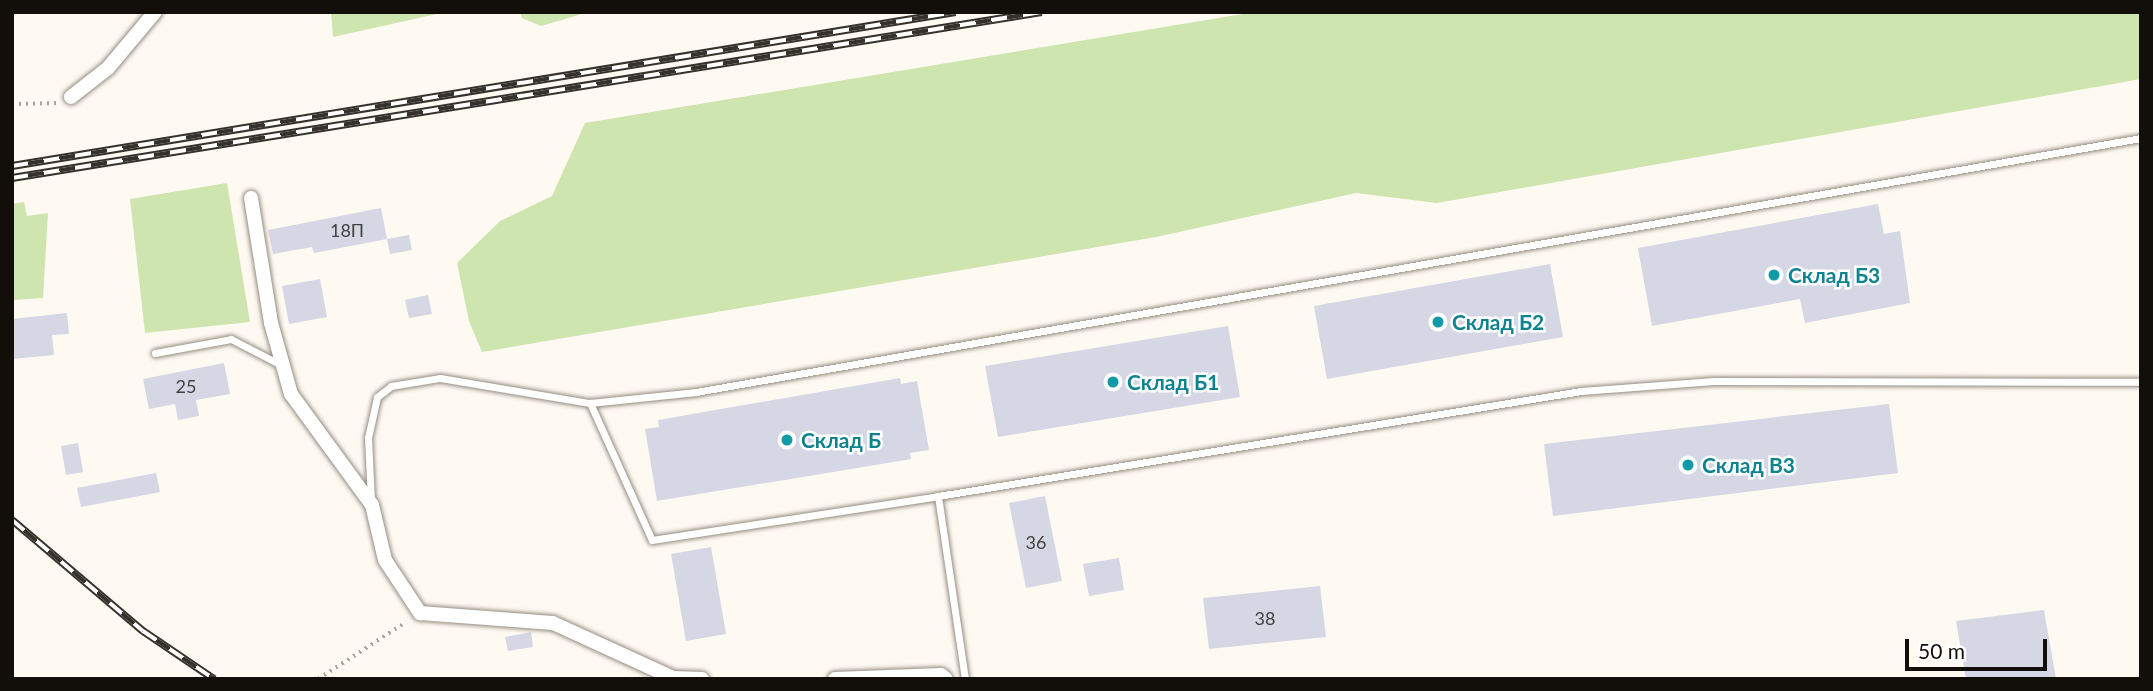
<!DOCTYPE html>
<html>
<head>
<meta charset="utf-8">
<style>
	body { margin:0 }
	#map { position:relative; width:2153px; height:691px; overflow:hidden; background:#fef9f1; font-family:Lato,sans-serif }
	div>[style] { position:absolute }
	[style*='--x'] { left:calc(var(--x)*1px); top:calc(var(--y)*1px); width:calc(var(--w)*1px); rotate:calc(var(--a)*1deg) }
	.green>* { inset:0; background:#cee5b0 }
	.building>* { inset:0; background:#d5d7e5 }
	.path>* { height:3.5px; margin-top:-1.75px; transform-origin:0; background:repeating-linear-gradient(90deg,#a8a39c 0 2px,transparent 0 7px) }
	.roads { filter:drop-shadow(0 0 2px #958d81) drop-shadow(0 0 2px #958d81) }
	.service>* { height:7px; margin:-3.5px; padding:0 3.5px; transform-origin:3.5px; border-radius:3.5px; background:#fff }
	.minor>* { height:14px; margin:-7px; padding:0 7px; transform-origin:7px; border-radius:7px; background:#fff }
	.rail>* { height:8px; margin-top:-4px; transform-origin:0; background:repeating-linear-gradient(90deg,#fff 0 16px,#35322c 0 32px); box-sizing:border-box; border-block:2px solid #35322c }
	.dots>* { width:19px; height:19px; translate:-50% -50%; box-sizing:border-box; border:4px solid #fff; border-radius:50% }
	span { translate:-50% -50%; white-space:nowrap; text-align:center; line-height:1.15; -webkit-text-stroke:5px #fff; paint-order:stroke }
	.number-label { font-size:18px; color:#434141 }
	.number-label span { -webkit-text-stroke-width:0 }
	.culture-label { font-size:21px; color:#0d838f; font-weight:700 }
	.left { translate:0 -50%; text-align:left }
	.frame { position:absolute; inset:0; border:14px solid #120f0a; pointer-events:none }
	.scale { position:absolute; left:1905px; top:639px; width:142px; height:32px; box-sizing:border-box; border:4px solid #120f0a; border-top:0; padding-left:9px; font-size:21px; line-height:24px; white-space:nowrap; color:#120f0a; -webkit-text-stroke:5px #fff; paint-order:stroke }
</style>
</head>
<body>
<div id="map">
	<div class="green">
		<div style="clip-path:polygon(331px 12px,446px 12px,333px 37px)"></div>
		<div style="clip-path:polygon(520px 12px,589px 12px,541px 26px,522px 18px)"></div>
		<div style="clip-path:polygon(1255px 12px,2141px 12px,2141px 79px,1437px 203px,1356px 193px,1156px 237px,482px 352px,469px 321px,457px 263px,500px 221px,552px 196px,585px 123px)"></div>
		<div style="clip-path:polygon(227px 183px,250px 322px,145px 333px,130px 199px)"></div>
		<div style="clip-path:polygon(24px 202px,27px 216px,48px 213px,43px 298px,12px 300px,12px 204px)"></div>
	</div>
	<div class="building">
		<div style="clip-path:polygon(1878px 204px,1884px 234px,1900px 231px,1910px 303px,1805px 323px,1800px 299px,1652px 326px,1638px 248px)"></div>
		<div style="clip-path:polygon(381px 208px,387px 239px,314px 253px,312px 247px,273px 254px,268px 230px)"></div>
		<div style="clip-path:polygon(409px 235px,412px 250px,390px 254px,387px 239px)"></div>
		<div style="clip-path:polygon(1550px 264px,1563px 337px,1327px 379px,1314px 306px)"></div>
		<div style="clip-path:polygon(320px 279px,327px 317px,289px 324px,282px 286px)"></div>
		<div style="clip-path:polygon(428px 295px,432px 314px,409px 318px,405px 300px)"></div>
		<div style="clip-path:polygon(67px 313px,69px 334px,52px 335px,54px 355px,12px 359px,12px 319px)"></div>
		<div style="clip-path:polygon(1228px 326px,1240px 397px,998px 437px,985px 366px)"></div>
		<div style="clip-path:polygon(224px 363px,230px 394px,196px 400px,199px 416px,178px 420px,175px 404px,149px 409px,143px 379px)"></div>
		<div style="clip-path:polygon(900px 378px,901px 384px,917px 381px,929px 450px,910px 453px,911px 459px,657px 501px,645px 429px,659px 427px,658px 420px)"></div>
		<div style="clip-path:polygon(1889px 404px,1898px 473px,1553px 516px,1544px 444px)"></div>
		<div style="clip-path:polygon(78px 443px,83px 472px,66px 475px,61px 446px)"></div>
		<div style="clip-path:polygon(156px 473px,160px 492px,81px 507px,77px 488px)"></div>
		<div style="clip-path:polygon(1045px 496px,1062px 581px,1026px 588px,1009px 503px)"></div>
		<div style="clip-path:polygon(711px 547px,726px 634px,686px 641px,671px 554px)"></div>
		<div style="clip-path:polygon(1119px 558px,1124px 590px,1089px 596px,1083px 564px)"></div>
		<div style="clip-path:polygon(1320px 586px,1326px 637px,1209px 649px,1203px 598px)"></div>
		<div style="clip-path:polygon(2044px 610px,2056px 679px,1966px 679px,1956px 621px)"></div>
		<div style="clip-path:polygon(531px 632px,533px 647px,508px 651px,505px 637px)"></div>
	</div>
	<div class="path">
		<div style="--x:12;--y:104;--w:47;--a:-1.2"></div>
		<div style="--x:318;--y:679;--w:105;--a:-32.9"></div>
	</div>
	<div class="roads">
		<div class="service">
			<div style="--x:155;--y:353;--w:77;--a:-10.4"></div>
			<div style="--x:231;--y:339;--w:59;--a:27.4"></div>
			<div style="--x:590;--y:403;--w:150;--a:65.7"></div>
			<div style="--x:652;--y:540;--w:289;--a:-8.7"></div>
			<div style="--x:371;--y:501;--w:63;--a:-92.7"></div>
			<div style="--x:368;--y:438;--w:42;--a:-77.6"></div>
			<div style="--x:377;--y:397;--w:18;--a:-38"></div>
			<div style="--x:391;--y:386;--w:50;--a:-9.3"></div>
			<div style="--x:440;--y:378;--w:152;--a:9.5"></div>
			<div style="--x:590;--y:403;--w:107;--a:-5.9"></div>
			<div style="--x:696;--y:392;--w:1467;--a:-9.97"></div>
			<div style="--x:965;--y:679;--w:185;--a:-98.4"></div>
			<div style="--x:938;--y:496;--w:652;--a:-9.27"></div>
			<div style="--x:1581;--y:391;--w:133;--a:-4.3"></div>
			<div style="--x:1714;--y:381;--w:427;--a:0.1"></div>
		</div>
		<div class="minor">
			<div style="--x:71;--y:97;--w:47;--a:-38.1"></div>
			<div style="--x:108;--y:68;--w:73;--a:-50"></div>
			<div style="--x:251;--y:198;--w:127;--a:80.9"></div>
			<div style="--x:271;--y:323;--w:74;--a:74.3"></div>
			<div style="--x:291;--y:394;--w:137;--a:53.9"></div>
			<div style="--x:372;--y:505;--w:57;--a:76.7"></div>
			<div style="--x:385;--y:560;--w:64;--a:56.6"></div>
			<div style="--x:420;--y:613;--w:133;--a:4.3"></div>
			<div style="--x:553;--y:623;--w:132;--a:24.6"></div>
			<div style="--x:673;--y:678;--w:29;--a:2"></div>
			<div style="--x:835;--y:679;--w:106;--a:-2.2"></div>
			<div style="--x:941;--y:675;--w:6;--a:39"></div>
		</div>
	</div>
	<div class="rail">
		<div style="--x:12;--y:166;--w:956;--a:-9.27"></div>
		<div style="--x:12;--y:178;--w:1043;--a:-9.16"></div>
		<div style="--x:12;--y:520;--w:172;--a:40.3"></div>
		<div style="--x:143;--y:631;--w:86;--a:34.1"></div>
	</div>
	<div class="dots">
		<div style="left:1774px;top:275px;background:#0f9aa8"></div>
		<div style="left:1438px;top:322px;background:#0f9aa8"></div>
		<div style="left:1113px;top:382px;background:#0f9aa8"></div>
		<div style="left:787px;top:440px;background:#0f9aa8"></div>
		<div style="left:1688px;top:465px;background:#0f9aa8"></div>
	</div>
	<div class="number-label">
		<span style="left:347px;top:230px">18П</span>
		<span style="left:186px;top:386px">25</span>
		<span style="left:1036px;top:542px">36</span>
		<span style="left:1265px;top:618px">38</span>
	</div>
	<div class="culture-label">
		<span class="left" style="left:1788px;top:275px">Склад Б3</span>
		<span class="left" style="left:1452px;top:322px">Склад Б2</span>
		<span class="left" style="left:1127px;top:382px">Склад Б1</span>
		<span class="left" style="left:801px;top:440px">Склад Б</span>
		<span class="left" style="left:1702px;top:465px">Склад В3</span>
	</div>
	<div class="frame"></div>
	<div class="scale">50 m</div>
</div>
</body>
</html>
